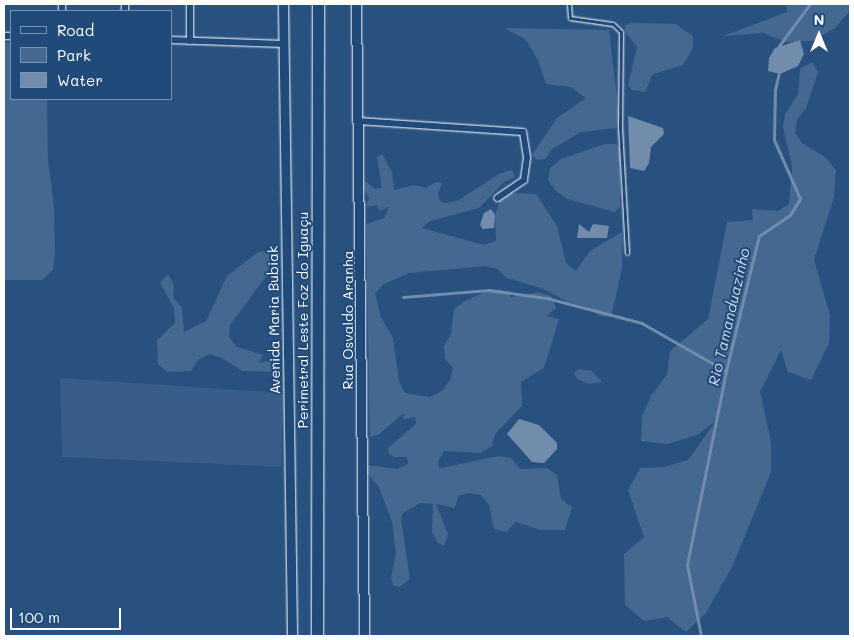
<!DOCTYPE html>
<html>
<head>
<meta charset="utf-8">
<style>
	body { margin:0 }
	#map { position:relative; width:854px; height:640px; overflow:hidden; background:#28517f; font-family:Mali,sans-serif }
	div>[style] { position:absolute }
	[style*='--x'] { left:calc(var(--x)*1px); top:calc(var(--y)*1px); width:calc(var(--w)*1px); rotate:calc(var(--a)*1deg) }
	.built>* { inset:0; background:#375d88 }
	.green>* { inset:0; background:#446890 }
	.water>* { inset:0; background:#718dab }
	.stream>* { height:2.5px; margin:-1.25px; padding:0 1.25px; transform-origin:1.25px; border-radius:1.25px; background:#718dab }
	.roads { filter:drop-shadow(0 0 1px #fff) drop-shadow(0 0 1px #fff) }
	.lane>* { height:3px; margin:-1.5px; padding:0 1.5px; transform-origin:1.5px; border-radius:1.5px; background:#1f4a7a }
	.street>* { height:6px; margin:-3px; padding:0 3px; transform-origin:3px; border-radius:3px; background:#1f4a7a }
	.secondary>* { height:9px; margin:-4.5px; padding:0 4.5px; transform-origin:4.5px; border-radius:4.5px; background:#1f4a7a }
	.highway>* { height:11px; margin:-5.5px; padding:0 5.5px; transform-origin:5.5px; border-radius:5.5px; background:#1f4a7a }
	span { translate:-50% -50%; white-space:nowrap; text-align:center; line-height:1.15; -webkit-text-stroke:4px #1f4a7a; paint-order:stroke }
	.street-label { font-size:14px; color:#fff }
	.water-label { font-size:15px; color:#d4dde6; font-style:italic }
	.frame { position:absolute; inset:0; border:5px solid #fff; pointer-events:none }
	.legend { position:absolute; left:10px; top:10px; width:162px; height:90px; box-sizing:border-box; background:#1f4a7a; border:1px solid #7992af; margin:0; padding:6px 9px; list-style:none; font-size:15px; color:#fff }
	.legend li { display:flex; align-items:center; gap:10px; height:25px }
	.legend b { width:25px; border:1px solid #7992af }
	.north { position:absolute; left:794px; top:10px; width:50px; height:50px; -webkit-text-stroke:4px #1f4a7a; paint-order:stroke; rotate:0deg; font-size:14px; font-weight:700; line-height:20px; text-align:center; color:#fff }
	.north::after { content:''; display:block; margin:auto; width:18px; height:22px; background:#fff; clip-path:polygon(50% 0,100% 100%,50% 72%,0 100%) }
	.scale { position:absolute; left:10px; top:608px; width:111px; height:22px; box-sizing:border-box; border:2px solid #fff; border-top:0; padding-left:6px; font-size:15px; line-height:18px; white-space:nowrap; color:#fff; -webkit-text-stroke:4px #1f4a7a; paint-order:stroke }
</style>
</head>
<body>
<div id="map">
	<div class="built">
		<div style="clip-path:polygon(60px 378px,283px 393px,281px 467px,62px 457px)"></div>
	</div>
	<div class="green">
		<div style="clip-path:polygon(786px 4px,850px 4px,850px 11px,835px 28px,813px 41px,786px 42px,763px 33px,723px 36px,787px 12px)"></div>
		<div style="clip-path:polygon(631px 23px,676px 24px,693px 36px,693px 48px,683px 65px,653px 74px,645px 92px,632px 90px,628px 85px,637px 47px,625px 32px,625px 25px)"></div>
		<div style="clip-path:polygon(504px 28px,609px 30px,619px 115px,617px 128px,581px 132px,552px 149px,545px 159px,537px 160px,532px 155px,557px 118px,586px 98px,571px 87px,546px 84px,538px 60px,525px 39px)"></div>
		<div style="clip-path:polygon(4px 43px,11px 43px,11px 99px,47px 99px,48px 160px,54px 206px,55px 254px,53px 270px,42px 280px,4px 280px)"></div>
		<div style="clip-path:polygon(812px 62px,818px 72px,806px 108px,797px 120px,795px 133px,802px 143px,826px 158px,836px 170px,834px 197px,814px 260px,830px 315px,829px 343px,811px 380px,788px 372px,781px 350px,760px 392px,771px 442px,771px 472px,733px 565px,706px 613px,686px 632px,667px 617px,644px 621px,625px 605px,624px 554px,644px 537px,628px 490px,640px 468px,664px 467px,688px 460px,716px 421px,697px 435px,667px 444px,641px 441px,642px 416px,652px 394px,667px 375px,670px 351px,708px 319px,727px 222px,753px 220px,752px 209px,778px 211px,789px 204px,792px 166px,783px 127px,785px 114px,798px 94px,800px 69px)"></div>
		<div style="clip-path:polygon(605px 144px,616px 144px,620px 149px,620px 207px,615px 212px,567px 199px,556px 191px,548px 180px,550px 168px,561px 159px)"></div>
		<div style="clip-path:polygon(382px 154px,392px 172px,394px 190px,414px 185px,426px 188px,436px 182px,442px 183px,438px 194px,440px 201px,446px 203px,459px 200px,499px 174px,512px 170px,515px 177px,504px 182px,479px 208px,430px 221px,422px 228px,484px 245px,496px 241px,495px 216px,500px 199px,511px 193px,536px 194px,557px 226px,566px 263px,576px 271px,590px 251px,622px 232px,622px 269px,611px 317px,600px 316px,590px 308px,566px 301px,544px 289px,507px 278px,497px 269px,485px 266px,409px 273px,384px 284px,375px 293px,381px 317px,393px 338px,399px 381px,405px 393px,430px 397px,442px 391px,450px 380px,453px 368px,445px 359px,444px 346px,451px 334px,454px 309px,465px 301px,489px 290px,502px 290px,512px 297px,538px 292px,551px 296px,556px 308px,547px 316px,559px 319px,544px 368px,521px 382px,522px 406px,495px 434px,492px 446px,481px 453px,444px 451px,438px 462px,439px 468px,442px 468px,498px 456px,511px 458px,520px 469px,547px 468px,557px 475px,561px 499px,572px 507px,565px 530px,541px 530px,516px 522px,506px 532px,494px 529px,489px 505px,481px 495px,469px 493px,458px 496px,455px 508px,436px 504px,448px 534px,444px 546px,438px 543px,432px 532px,433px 504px,420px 503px,403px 513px,401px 519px,409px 573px,409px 580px,399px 587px,393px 585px,391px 578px,396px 553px,392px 522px,379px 487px,366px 472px,367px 465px,397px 469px,408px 464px,407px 457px,394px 457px,389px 454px,388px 448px,416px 424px,415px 417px,403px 419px,404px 413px,378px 435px,370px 437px,366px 224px,384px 218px,389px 207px,379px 211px,377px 205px,366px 207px,369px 198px,363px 187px,365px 181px,375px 189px,382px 188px,377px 157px)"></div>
		<div style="clip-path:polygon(271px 251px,267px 275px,230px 325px,229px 337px,237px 347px,263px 355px,259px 363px,272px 360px,277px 372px,242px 371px,222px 358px,209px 354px,198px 360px,191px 371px,167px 372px,158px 364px,157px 340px,175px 323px,174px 308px,160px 283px,168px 274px,174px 285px,173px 297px,182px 308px,184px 332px,206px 321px,227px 276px,258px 252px)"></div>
		<div style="clip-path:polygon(579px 369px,592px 371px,602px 382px,589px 384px,577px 379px,574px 373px)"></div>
	</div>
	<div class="water">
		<div style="clip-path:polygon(800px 40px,804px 54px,798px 66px,780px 74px,768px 71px,769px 58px,775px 48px)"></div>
		<div style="clip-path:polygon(628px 116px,663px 128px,664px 134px,651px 147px,649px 163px,644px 171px,630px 168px)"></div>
		<div style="clip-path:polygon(491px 209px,495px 215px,494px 228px,483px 229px,480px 225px,484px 213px)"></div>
		<div style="clip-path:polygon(579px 224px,589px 232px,593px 224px,609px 226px,607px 238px,577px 238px)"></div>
		<div style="clip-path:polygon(519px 419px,539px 425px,557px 443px,557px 449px,544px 463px,532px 462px,507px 434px)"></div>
	</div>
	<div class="stream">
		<div style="--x:779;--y:46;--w:52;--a:-53.6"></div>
		<div style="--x:403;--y:297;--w:86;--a:-4.7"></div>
		<div style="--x:489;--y:290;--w:59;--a:7.9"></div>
		<div style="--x:547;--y:298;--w:98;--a:14.7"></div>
		<div style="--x:642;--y:323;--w:97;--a:29.7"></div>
		<div style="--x:701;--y:636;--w:72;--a:-101.2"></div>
		<div style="--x:687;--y:565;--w:198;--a:-78.6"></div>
		<div style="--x:726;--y:371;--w:139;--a:-76.3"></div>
		<div style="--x:759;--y:236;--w:37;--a:-34"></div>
		<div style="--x:790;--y:215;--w:19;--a:-58"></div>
		<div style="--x:800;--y:199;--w:64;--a:-113.8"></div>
		<div style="--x:774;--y:140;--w:50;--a:-88.9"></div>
		<div style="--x:775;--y:90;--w:18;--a:-77"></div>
	</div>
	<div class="roads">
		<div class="lane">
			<div style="--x:569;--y:4;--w:14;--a:86"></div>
			<div style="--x:570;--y:18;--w:43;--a:7.9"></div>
			<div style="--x:613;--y:24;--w:11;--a:45"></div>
			<div style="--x:621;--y:32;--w:95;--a:90.6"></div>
			<div style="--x:620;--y:127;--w:126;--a:86.8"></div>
		</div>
		<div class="street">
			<div style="--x:62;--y:4;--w:7;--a:90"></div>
			<div style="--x:125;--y:4;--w:7;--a:90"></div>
			<div style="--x:190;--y:4;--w:37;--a:90"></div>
			<div style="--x:4;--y:36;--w:7;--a:0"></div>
			<div style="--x:171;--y:40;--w:113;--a:2"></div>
			<div style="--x:358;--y:121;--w:165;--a:3.8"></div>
			<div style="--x:523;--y:132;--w:26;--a:81"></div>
			<div style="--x:527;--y:158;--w:22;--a:98"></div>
			<div style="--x:524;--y:180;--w:32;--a:146"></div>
		</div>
		<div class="secondary">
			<div style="--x:283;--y:4;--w:632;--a:89.18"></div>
			<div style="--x:356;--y:4;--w:632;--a:89.27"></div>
		</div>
		<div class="highway">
			<div style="--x:317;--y:636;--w:632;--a:-89.91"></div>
		</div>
	</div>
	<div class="street-label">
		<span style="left:274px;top:320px;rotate:-91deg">Avenida Maria Bubiak</span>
		<span style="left:303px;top:320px;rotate:-90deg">Perimetral Leste Foz do Iguaçu</span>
		<span style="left:348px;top:320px;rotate:-90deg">Rua Osvaldo Aranha</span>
	</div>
	<div class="water-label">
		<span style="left:729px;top:317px;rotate:-77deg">Rio Tamanduazinho</span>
	</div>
	<div class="frame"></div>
	<ul class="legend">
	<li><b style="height:6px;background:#1f4a7a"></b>Road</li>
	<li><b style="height:14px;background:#446890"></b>Park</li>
	<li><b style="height:14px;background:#718dab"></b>Water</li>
	</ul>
	<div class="north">N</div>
	<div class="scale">100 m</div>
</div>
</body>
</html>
